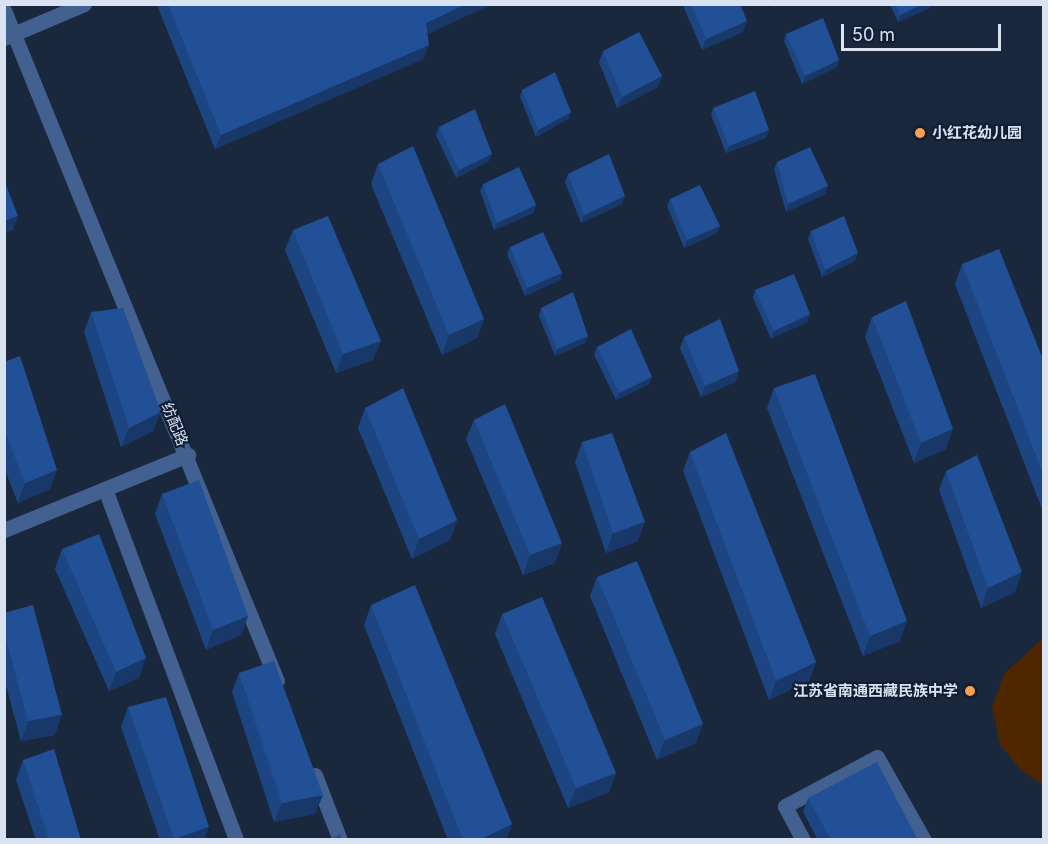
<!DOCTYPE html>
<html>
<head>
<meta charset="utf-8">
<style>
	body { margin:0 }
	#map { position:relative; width:1048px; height:844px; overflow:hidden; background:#1a283d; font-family:Inter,"Noto Sans SC",sans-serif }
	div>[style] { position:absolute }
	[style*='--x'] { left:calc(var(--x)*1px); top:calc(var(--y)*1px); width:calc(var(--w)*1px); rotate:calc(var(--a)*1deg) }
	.green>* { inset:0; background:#4e2600 }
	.minor>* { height:15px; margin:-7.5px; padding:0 7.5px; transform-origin:7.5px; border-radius:7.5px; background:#436190 }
	.wall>* { inset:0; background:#1d4581 }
	.shaded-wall>* { inset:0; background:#183869 }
	.building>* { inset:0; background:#225096 }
	.dots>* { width:16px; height:16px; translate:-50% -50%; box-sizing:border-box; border:3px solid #111e33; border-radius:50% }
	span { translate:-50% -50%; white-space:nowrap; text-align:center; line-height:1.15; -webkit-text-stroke:4.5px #111e33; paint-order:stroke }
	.poi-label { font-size:15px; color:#d8e2f0; font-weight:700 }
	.left { translate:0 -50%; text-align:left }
	.right { translate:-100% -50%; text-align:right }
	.street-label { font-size:15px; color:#d8e2f0 }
	.frame { position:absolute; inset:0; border:6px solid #d8e2f0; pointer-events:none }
	.scale { position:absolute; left:841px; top:24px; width:160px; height:27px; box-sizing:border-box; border:3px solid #d8e2f0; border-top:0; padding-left:8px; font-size:18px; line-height:21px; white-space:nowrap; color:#d8e2f0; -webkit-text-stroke:4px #111e33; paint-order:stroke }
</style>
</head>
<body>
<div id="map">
	<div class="green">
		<div style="clip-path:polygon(1043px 638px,1043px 785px,1022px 771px,1000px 745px,992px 707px,1004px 674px)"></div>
	</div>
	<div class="minor">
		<div style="--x:4;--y:10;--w:724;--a:67.86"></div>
		<div style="--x:4;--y:38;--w:87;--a:-23"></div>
		<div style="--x:105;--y:489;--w:375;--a:69.5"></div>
		<div style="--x:4;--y:530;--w:199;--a:-22.2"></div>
		<div style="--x:315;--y:775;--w:70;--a:69"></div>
		<div style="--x:803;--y:840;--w:38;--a:-118"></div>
		<div style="--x:785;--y:806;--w:104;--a:-28"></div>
		<div style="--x:877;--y:757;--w:95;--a:60.5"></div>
	</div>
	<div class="wall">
		<div style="clip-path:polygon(492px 4px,427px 34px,423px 59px,215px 149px,157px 5px)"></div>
		<div style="clip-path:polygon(685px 4px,740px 4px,743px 32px,702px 50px,684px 8px)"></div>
		<div style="clip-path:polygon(890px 4px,931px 4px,930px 8px,898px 22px)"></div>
		<div style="clip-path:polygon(786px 34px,839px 60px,837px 67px,802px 84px,784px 41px)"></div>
		<div style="clip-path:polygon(603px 51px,662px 76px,658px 87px,617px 108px,599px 62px)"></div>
		<div style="clip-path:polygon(522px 90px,571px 112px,568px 119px,536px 137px,520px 97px)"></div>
		<div style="clip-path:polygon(713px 108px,766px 138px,726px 153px,711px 115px)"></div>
		<div style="clip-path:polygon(439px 127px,489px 161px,456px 178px,436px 135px)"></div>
		<div style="clip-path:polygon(777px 162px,825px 194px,786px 212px,774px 169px)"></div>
		<div style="clip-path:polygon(378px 164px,484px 319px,477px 338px,442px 355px,371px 184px)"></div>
		<div style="clip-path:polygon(568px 174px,622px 204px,581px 223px,565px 182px)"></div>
		<div style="clip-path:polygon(483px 184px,536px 205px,533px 213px,494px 230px,480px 191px)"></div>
		<div style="clip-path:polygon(670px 199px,717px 233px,684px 248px,667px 206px)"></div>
		<div style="clip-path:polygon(293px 230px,373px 360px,336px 373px,285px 250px)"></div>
		<div style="clip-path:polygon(811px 231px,855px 261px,822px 277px,808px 239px)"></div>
		<div style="clip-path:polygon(510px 247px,562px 273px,560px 280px,525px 296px,507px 254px)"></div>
		<div style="clip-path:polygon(962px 264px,1044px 362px,1044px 514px,955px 284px)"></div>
		<div style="clip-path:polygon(755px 290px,810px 314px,807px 322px,771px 339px,753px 298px)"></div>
		<div style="clip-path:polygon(541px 308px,588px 336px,585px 343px,555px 356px,539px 316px)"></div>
		<div style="clip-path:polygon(91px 312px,153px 431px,121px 447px,84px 332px)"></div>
		<div style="clip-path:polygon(872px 317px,946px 449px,914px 463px,865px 337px)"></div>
		<div style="clip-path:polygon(684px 337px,739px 371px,735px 382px,701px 397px,680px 348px)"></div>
		<div style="clip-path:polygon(597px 347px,649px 384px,616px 400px,594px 355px)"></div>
		<div style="clip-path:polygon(4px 362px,50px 489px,18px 503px,4px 468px)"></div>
		<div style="clip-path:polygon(774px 388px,900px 641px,863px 656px,767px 408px)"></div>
		<div style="clip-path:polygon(365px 408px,457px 520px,450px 540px,412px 559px,358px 428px)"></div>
		<div style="clip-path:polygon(474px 420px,562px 543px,555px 563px,523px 575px,466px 439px)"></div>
		<div style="clip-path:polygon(582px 442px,638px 541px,606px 553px,575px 462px)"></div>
		<div style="clip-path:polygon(690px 452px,816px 662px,809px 681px,769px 700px,683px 471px)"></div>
		<div style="clip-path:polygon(946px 471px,1015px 592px,981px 608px,939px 490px)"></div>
		<div style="clip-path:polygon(162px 494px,248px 616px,241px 635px,206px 650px,155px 514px)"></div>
		<div style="clip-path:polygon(62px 549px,139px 678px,109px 691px,55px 569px)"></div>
		<div style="clip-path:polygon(597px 577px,696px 743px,657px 760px,590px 596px)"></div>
		<div style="clip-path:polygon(371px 605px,512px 824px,506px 840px,448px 840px,364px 625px)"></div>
		<div style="clip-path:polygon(4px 613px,55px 735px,21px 741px,4px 678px)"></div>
		<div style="clip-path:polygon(502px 614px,616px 773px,609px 792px,568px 808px,495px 634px)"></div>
		<div style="clip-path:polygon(239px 673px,315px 814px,274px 822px,232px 692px)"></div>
		<div style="clip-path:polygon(128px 707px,204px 840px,160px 840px,121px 727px)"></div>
		<div style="clip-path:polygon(23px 760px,81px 840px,36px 840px,16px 780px)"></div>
		<div style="clip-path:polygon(808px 798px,918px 840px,818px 840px,803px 812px)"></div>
	</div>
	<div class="shaded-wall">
		<div style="clip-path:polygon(466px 4px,492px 4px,421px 37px,426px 23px)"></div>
		<div style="clip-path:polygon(776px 4px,783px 4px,774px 8px)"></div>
		<div style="clip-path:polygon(923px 4px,931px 4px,930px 8px,898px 22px,900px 15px)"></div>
		<div style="clip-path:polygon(747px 21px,743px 32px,702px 50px,706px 39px)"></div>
		<div style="clip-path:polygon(429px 45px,423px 59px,215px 149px,221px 135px)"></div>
		<div style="clip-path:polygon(839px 60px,837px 67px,802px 84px,805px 76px)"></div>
		<div style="clip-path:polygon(662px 76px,658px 87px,617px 108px,622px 97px)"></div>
		<div style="clip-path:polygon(571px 112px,568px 119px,536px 137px,538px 130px)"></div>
		<div style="clip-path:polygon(769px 130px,766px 138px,726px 153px,729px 146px)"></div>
		<div style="clip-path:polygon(492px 154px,489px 161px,456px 178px,459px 170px)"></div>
		<div style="clip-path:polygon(828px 186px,825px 194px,786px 212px,788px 204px)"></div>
		<div style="clip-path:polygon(625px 196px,622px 204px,581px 223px,584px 215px)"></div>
		<div style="clip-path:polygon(536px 205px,533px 213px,494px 230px,497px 223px)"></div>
		<div style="clip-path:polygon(18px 216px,13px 230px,4px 233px,4px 221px)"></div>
		<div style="clip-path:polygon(720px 226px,717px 233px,684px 248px,687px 240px)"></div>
		<div style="clip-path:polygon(858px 253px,855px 261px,822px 277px,825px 270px)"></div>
		<div style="clip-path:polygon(562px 273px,560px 280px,525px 296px,527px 288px)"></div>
		<div style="clip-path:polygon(810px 314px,807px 322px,771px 339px,774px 331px)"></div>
		<div style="clip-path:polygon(484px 319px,477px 338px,442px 355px,449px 335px)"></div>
		<div style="clip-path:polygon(588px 336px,585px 343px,555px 356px,557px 349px)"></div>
		<div style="clip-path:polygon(381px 341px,373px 360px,336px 373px,343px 354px)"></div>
		<div style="clip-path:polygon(739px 371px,735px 382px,701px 397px,705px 386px)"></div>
		<div style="clip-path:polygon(652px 377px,649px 384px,616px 400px,619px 393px)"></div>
		<div style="clip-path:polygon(161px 412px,153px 431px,121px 447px,129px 428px)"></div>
		<div style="clip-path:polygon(953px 429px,946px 449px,914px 463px,921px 443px)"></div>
		<div style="clip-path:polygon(57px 470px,50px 489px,18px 503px,25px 483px)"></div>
		<div style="clip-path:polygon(457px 520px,450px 540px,412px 559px,419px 539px)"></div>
		<div style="clip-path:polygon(645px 522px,638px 541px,606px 553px,613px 533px)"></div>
		<div style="clip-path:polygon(562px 543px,555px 563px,523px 575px,530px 555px)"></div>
		<div style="clip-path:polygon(1022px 572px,1015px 592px,981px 608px,988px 588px)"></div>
		<div style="clip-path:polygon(248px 616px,241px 635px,206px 650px,213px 630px)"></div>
		<div style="clip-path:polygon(907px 621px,900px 641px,863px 656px,870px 636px)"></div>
		<div style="clip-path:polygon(146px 658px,139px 678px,109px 691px,116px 672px)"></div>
		<div style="clip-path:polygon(816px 662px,809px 681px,769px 700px,776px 681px)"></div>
		<div style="clip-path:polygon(62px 715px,55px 735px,21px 741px,28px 721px)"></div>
		<div style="clip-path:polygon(703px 724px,696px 743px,657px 760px,665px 740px)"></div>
		<div style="clip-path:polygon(616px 773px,609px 792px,568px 808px,576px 788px)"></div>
		<div style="clip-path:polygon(323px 795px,315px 814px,274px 822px,282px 803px)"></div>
		<div style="clip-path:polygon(512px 824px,506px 840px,479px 840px)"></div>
		<div style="clip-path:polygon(209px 827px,204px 840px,173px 840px,174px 839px)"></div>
	</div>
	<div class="building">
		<div style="clip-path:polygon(168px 4px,466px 4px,426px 23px,429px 45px,221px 135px)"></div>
		<div style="clip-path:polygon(691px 4px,740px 4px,747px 21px,706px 39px)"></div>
		<div style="clip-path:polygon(896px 4px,923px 4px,900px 15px)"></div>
		<div style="clip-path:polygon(823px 18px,839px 60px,805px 76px,786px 34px)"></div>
		<div style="clip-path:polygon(639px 32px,662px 76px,622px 97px,603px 51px)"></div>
		<div style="clip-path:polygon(555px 72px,571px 112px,538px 130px,522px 90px)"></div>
		<div style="clip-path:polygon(755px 91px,769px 130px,729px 146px,713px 108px)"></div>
		<div style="clip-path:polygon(475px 109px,492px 154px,459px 170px,439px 127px)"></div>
		<div style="clip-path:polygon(413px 146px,484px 319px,449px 335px,378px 164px)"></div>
		<div style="clip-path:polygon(810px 147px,828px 186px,788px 204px,777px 162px)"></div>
		<div style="clip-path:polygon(609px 154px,625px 196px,584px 215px,568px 174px)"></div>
		<div style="clip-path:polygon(519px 167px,536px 205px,497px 223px,483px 184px)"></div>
		<div style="clip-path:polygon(4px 180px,18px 216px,4px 221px)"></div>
		<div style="clip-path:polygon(700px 185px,720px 226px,687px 240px,670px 199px)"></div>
		<div style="clip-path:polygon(328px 216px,381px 341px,343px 354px,293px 230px)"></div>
		<div style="clip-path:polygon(844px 216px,858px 253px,825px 270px,811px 231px)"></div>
		<div style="clip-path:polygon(543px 232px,562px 273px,527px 288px,510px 247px)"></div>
		<div style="clip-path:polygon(999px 249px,1044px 362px,1044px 476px,962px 264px)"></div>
		<div style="clip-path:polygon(794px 274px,810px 314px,774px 331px,755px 290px)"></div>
		<div style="clip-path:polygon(573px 292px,588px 336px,557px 349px,541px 308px)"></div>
		<div style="clip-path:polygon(906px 301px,953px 429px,921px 443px,872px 317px)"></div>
		<div style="clip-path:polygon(123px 308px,161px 412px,129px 428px,91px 312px)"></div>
		<div style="clip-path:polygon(720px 319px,739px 371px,705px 386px,684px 337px)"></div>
		<div style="clip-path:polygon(631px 329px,652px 377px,619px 393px,597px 347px)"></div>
		<div style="clip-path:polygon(20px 356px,57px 470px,25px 483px,4px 429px,4px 362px)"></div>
		<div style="clip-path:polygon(815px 374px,907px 621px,870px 636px,774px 388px)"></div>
		<div style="clip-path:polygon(403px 388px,457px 520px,419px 539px,365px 408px)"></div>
		<div style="clip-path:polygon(505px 404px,562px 543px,530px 555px,474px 420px)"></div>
		<div style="clip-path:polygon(612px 433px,645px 522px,613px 533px,582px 442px)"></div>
		<div style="clip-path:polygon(726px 433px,816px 662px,776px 681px,690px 452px)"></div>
		<div style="clip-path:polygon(977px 455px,1022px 572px,988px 588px,946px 471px)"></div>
		<div style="clip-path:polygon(199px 480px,248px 616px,213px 630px,162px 494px)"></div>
		<div style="clip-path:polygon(99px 534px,146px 658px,116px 672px,62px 549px)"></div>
		<div style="clip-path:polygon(637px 561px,703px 724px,665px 740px,597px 577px)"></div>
		<div style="clip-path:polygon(415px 585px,512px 824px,479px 840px,463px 840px,371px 605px)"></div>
		<div style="clip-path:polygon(542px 597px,616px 773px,576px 788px,502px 614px)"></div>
		<div style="clip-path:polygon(33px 605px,62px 715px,28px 721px,4px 631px,4px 613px)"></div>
		<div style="clip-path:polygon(274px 661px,323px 795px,282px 803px,239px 673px)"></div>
		<div style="clip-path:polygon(166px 697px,209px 827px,174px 839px,128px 707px)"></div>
		<div style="clip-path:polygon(54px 749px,81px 840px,49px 840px,23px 760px)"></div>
		<div style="clip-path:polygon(877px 762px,918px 840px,831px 840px,808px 798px)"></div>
		<div style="clip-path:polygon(340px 834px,342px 840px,329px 840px)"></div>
	</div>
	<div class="dots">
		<div style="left:920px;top:133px;background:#fb9e50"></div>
		<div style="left:970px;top:691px;background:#fb9e50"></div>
	</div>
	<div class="poi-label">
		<span class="left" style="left:932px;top:133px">小红花幼儿园</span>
		<span class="right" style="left:958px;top:691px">江苏省南通西藏民族中学</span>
	</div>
	<div class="street-label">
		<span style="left:175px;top:424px;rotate:68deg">纺配路</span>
	</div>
	<div class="frame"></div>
	<div class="scale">50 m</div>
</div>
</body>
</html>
